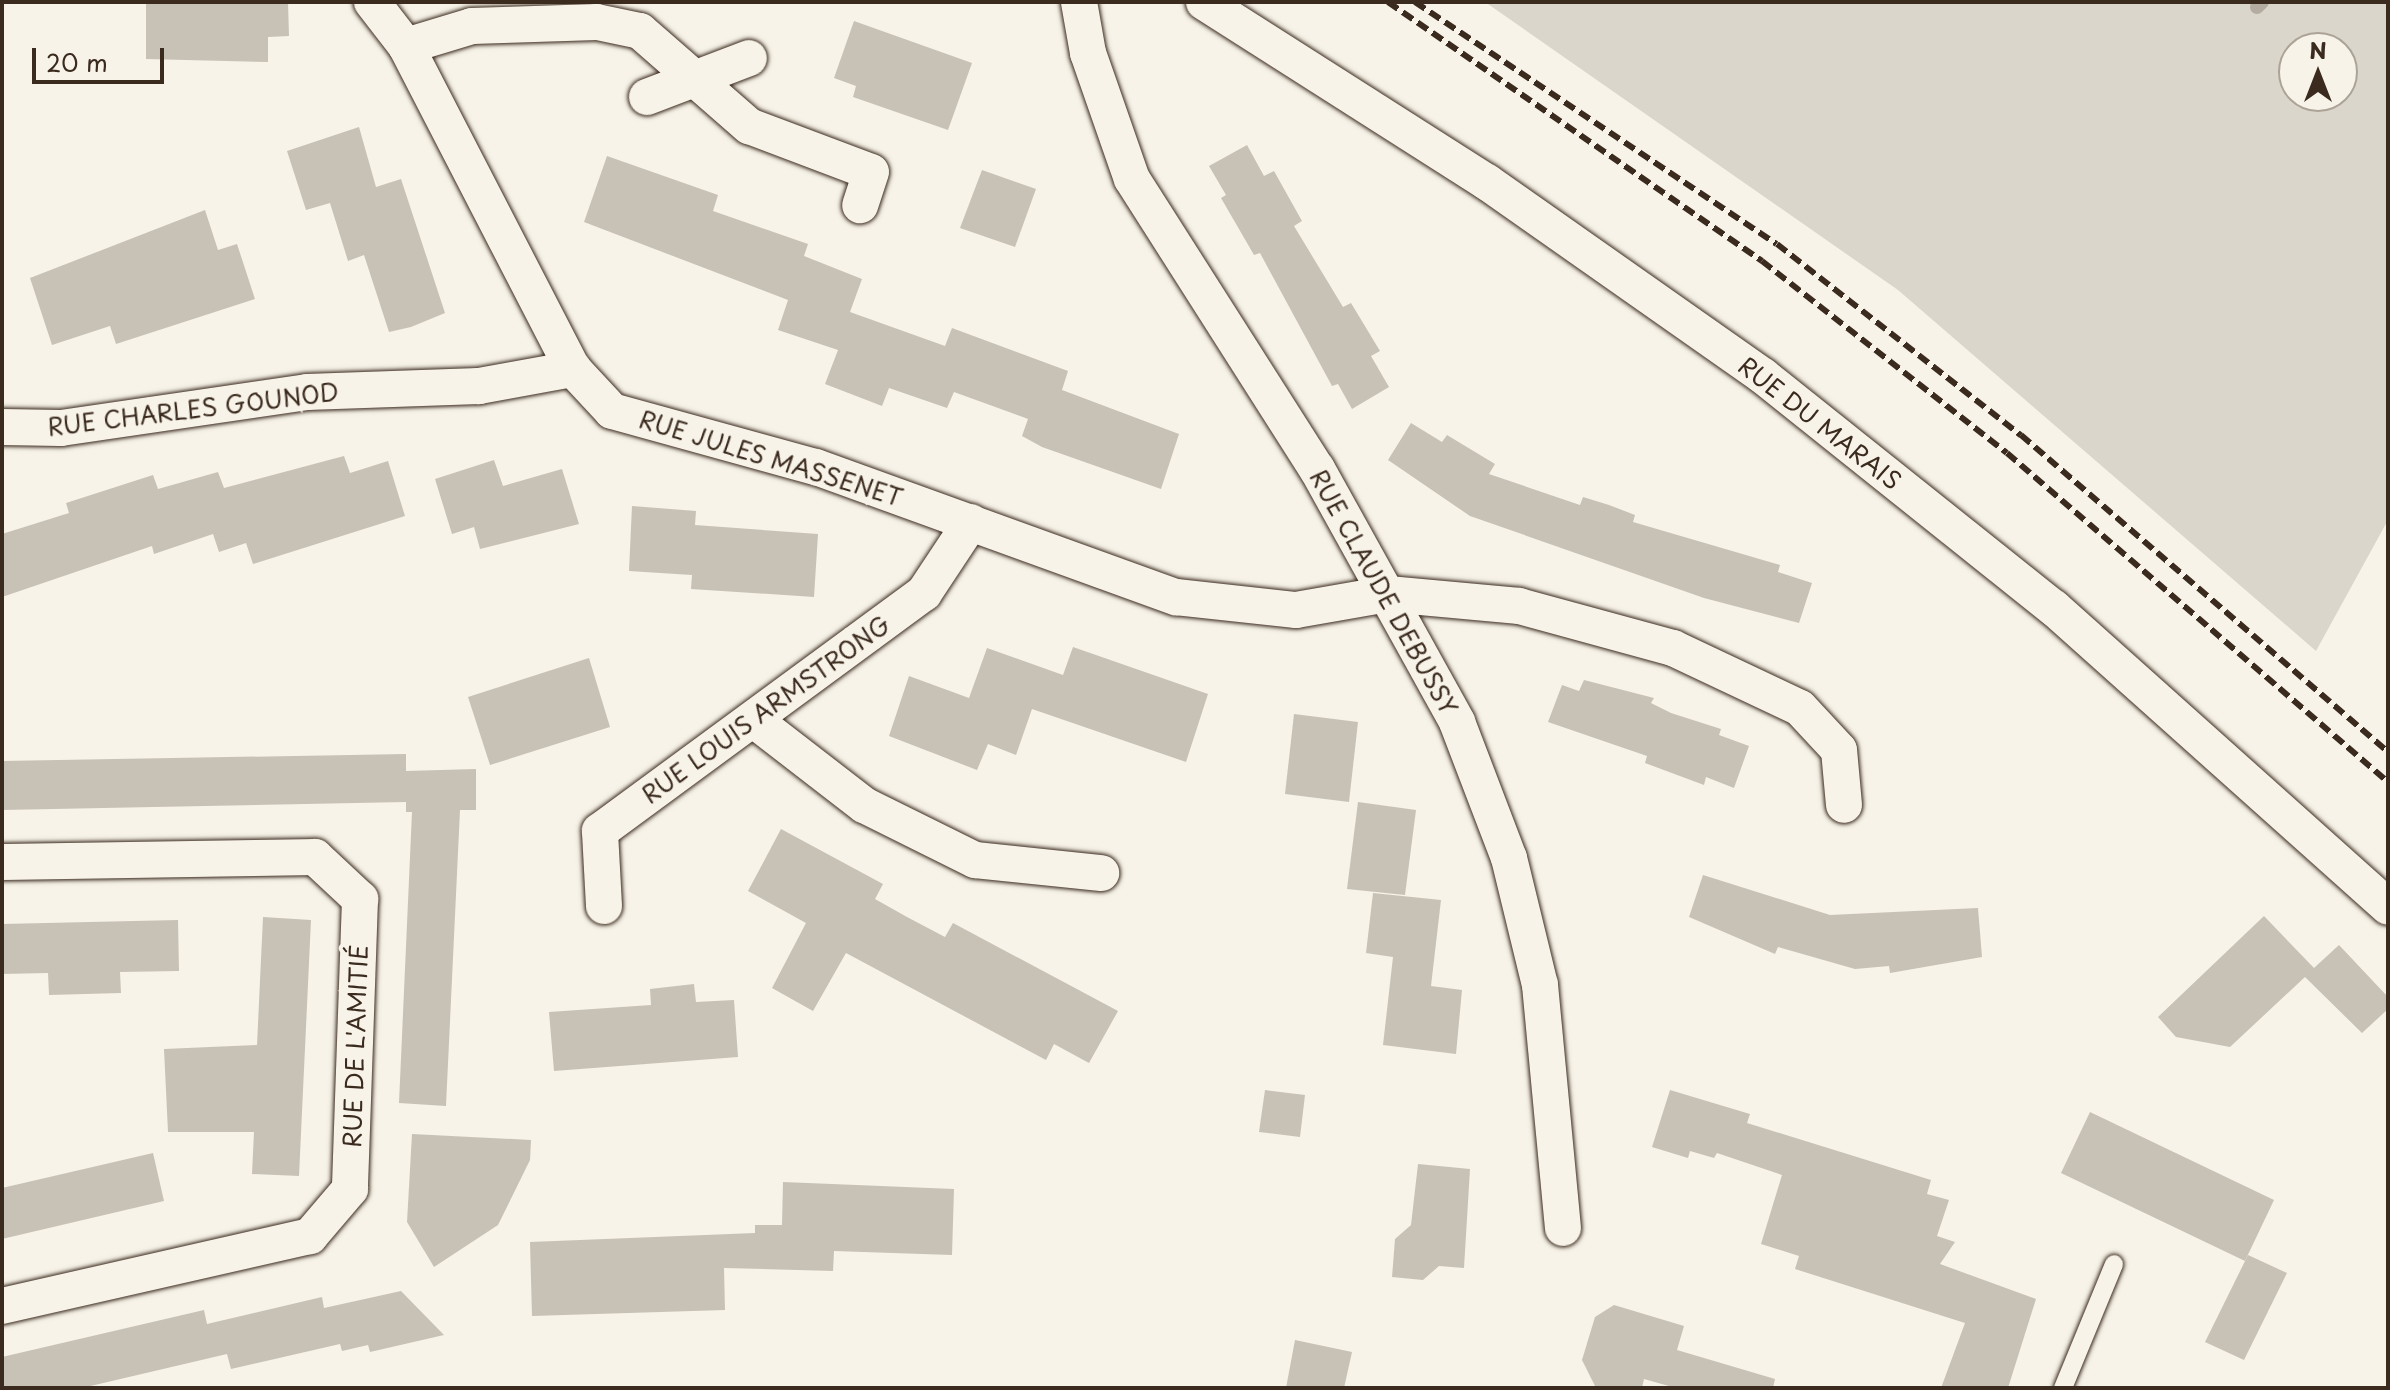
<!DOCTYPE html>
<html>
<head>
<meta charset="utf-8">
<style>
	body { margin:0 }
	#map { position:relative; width:2390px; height:1390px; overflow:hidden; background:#f7f3e8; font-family:"Playpen Sans",sans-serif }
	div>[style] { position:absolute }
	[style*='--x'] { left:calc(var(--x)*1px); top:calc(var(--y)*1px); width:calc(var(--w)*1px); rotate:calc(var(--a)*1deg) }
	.green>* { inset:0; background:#dbd6cb }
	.stream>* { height:14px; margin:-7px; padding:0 7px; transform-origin:7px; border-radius:7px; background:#b4aca0 }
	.building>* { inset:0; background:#c8c1b6 }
	.roads { filter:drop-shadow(0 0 2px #3b2a1e) drop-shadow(0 0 2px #3b2a1e) }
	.lane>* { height:18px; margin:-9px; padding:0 9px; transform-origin:9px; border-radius:9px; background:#f7f3e8 }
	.street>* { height:36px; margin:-18px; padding:0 18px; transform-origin:18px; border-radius:18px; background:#f7f3e8 }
	.rail>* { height:6px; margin-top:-3px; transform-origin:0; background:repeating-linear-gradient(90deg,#3b2a1e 0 12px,transparent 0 18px) }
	span { translate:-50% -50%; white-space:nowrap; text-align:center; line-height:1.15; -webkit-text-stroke:8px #f7f3e8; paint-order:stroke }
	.street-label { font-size:24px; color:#3b2a1e }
	.frame { position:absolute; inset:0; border:4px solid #3b2a1e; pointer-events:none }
	.north { position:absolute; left:2278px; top:32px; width:80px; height:80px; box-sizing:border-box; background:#f7f3e8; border:2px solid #aca397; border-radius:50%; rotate:0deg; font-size:22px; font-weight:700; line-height:32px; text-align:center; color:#3b2a1e }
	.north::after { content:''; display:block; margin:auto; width:28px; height:36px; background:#3b2a1e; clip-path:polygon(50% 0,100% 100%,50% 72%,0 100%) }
	.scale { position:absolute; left:32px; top:48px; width:132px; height:36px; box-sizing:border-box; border:4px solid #3b2a1e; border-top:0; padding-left:10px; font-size:24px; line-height:28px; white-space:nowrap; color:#3b2a1e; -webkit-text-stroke:6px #f7f3e8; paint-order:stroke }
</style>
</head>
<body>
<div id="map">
	<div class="green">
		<div style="clip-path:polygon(evenodd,1485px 2px,2388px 2px,2388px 520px,2316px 651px,1898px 290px,1485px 2px,2294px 48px,2342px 48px,2342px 96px,2294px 96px,2294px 48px)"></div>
	</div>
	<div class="stream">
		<div style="--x:2257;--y:7;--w:7;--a:-45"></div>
	</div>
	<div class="building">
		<div style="clip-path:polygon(146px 2px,288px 2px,289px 36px,268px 37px,268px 62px,146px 59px)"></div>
		<div style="clip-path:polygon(854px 21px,972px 63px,948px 130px,853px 97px,856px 86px,834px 78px)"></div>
		<div style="clip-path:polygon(359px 127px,376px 187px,401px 179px,445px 313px,411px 327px,389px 332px,364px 255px,348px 261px,330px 203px,306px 210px,287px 151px)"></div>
		<div style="clip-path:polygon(1247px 145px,1264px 176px,1274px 171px,1302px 221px,1294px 226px,1343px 307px,1351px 303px,1380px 351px,1371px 356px,1389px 387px,1352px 409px,1338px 384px,1332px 386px,1260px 253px,1254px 255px,1221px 198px,1226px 195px,1209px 166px)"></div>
		<div style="clip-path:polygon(607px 156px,718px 195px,713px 211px,808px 244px,804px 256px,862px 279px,850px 312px,945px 346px,952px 328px,1068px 371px,1062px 390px,1179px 434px,1161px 489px,1042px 447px,1022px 436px,1028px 419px,954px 392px,947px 408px,889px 388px,882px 406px,825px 384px,838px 350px,778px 330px,788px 300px,584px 222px)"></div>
		<div style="clip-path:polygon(982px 170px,1036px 189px,1015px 247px,960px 228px)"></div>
		<div style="clip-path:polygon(205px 210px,218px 250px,237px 244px,255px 299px,116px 344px,110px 326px,52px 345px,30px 278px)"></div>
		<div style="clip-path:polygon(1411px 423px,1442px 442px,1447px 435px,1495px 464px,1489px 474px,1580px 505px,1583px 497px,1609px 505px,1635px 515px,1633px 522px,1780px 565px,1778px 572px,1812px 583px,1799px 623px,1704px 598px,1470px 516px,1388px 460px)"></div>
		<div style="clip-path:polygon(344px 456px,350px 473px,388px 461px,405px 516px,253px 564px,246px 543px,219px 552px,213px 534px,154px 554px,152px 546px,2px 597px,2px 534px,69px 513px,66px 503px,153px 475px,158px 489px,218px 472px,224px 488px)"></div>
		<div style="clip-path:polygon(494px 460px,503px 486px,562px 469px,579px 524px,480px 549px,474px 527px,452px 534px,435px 479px)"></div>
		<div style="clip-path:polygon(632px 506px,696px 511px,695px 525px,818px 534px,814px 597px,691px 589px,692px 575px,629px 571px)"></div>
		<div style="clip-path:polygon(1073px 647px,1208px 694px,1186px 762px,1032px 709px,1016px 755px,988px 744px,977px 770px,889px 736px,909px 676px,969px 698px,987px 648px,1063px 675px)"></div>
		<div style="clip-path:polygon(589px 658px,610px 727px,490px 765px,468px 697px)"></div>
		<div style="clip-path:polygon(1584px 680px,1654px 698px,1651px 703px,1671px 713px,1721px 729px,1719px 735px,1749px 746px,1734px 788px,1706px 777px,1704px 785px,1645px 763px,1647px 756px,1548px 722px,1562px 685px,1579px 691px)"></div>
		<div style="clip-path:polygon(1294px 714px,1358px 722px,1349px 802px,1285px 794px)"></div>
		<div style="clip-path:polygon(406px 754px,406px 771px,476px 769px,476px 810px,460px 810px,446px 1106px,399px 1103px,412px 812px,406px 812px,406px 802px,2px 810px,2px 761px)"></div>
		<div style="clip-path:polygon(1358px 802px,1416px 810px,1405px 895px,1347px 889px)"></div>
		<div style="clip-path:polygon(781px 829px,883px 884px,875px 899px,907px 917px,945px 937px,953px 923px,1118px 1011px,1089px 1063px,1054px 1044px,1046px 1060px,846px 953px,813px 1011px,772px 988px,806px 923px,748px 891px)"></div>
		<div style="clip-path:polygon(1703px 875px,1830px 915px,1978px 908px,1982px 957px,1890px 973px,1889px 966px,1855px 969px,1778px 947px,1775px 954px,1689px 917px)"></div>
		<div style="clip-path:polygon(1373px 893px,1441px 900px,1431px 986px,1462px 990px,1456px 1054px,1383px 1045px,1393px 957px,1366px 953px)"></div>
		<div style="clip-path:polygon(2264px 916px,2314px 968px,2339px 945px,2388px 997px,2388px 1009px,2362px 1033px,2305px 977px,2230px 1047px,2176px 1037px,2158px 1017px)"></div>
		<div style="clip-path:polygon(263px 917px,311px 920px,299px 1176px,252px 1174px,254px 1132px,168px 1132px,164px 1049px,257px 1045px)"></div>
		<div style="clip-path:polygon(178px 920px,179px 971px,120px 972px,121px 993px,49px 995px,48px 973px,2px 974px,2px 924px)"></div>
		<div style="clip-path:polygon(694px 984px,696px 1002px,734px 1000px,738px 1057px,554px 1071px,549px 1012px,651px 1005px,650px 989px)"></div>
		<div style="clip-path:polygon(1265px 1090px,1305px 1095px,1300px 1137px,1259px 1132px)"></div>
		<div style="clip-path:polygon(1670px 1090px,1750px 1114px,1747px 1123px,1931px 1180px,1927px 1194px,1949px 1200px,1937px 1236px,1955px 1242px,1940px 1264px,2036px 1299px,2008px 1388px,1941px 1388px,1965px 1323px,1795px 1269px,1799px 1256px,1761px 1244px,1782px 1175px,1717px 1153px,1714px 1158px,1690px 1151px,1688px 1158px,1652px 1147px)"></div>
		<div style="clip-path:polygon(2090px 1112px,2274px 1200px,2245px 1261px,2061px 1173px)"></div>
		<div style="clip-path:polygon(412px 1134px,531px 1140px,530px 1160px,498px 1225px,434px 1267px,407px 1222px)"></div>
		<div style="clip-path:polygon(153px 1153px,164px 1201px,2px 1239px,2px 1188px)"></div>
		<div style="clip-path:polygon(1418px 1164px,1470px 1169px,1464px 1268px,1439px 1266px,1423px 1280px,1392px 1277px,1395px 1239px,1411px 1225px)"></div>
		<div style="clip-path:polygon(783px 1182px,954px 1189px,952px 1255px,834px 1251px,833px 1271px,724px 1268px,725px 1310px,532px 1316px,530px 1242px,755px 1233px,755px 1225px,782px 1225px)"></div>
		<div style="clip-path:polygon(2248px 1255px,2287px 1273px,2244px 1360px,2205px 1342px)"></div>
		<div style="clip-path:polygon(401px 1291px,444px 1335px,370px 1352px,368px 1345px,342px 1351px,340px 1344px,231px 1369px,227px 1354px,82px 1388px,2px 1388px,2px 1357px,204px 1310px,207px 1324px,322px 1297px,324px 1308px)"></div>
		<div style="clip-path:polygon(1614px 1305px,1684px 1326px,1677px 1350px,1775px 1379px,1773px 1388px,1676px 1388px,1644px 1379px,1642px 1388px,1596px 1388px,1582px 1360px,1595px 1317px)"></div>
		<div style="clip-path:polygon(1295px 1340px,1352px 1352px,1344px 1388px,1286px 1388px)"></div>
	</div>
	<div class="roads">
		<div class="lane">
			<div style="--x:2063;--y:1388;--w:134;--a:-67.6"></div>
		</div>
		<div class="street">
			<div style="--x:372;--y:2;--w:56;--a:52.3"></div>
			<div style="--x:406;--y:46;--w:364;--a:62.7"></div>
			<div style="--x:573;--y:369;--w:57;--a:47.1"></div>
			<div style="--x:612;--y:411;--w:212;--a:15.4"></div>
			<div style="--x:816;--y:467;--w:383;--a:19.9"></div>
			<div style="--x:1176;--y:597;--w:121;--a:6.2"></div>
			<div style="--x:1296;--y:610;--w:93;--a:-9.9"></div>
			<div style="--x:1388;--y:594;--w:132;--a:5.2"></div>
			<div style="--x:1519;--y:606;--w:160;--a:15.3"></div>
			<div style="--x:1673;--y:648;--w:140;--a:25.3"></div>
			<div style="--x:1800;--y:708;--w:57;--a:47.1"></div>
			<div style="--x:1839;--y:750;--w:55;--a:84.8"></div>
			<div style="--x:1079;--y:2;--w:52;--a:80"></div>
			<div style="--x:1088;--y:53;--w:133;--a:70.8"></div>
			<div style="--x:1132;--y:179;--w:344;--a:57.5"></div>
			<div style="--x:1317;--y:469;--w:289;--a:61"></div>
			<div style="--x:1457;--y:722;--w:146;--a:69.1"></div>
			<div style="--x:1509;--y:858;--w:131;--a:76.3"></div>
			<div style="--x:1540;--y:985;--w:244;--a:84.6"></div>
			<div style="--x:1204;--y:2;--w:335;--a:32.5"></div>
			<div style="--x:1487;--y:182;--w:337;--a:35.1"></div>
			<div style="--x:1763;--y:376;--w:372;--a:38.6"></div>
			<div style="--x:2054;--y:608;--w:448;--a:41.8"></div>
			<div style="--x:406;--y:46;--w:69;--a:-16.9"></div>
			<div style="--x:472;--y:26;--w:125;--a:-1.8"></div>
			<div style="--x:597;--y:22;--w:44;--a:11.8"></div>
			<div style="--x:640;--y:31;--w:145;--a:41.1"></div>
			<div style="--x:749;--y:126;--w:130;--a:20.7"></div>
			<div style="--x:871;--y:172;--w:35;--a:108"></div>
			<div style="--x:647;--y:97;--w:109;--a:-20.9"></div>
			<div style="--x:2;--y:427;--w:59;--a:1"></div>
			<div style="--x:61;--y:428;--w:249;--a:-8.3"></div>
			<div style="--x:307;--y:392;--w:172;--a:-2"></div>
			<div style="--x:479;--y:386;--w:96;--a:-10.3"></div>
			<div style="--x:754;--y:720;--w:139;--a:37.7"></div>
			<div style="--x:864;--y:805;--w:124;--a:26.4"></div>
			<div style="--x:975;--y:860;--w:127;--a:5.9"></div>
			<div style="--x:2;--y:862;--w:313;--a:-0.9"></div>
			<div style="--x:315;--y:857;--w:62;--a:43"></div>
			<div style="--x:360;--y:899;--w:290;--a:92"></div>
			<div style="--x:350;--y:1189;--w:62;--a:130.4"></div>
			<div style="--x:310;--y:1236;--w:316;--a:167.2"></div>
			<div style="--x:604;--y:906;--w:75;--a:-93.1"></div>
			<div style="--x:600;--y:831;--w:402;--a:-36.3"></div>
			<div style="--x:924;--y:593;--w:85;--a:-56.5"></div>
		</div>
	</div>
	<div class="rail">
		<div style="--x:1388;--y:2;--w:455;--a:34.7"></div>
		<div style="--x:1762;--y:261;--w:311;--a:38.1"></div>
		<div style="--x:2007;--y:453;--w:503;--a:40.81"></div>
		<div style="--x:1415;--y:2;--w:435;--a:33.8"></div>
		<div style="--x:1777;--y:244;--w:310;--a:38.1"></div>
		<div style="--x:2021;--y:435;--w:485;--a:40.8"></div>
	</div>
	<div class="street-label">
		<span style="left:193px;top:409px;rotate:-7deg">RUE CHARLES GOUNOD</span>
		<span style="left:1820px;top:423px;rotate:38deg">RUE DU MARAIS</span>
		<span style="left:771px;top:458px;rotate:17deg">RUE JULES MASSENET</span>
		<span style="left:1384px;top:592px;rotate:61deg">RUE CLAUDE DEBUSSY</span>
		<span style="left:766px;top:709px;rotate:-36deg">RUE LOUIS ARMSTRONG</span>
		<span style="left:355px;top:1046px;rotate:-88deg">RUE DE L'AMITIÉ</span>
	</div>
	<div class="frame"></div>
	<div class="north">N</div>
	<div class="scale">20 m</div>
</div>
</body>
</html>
